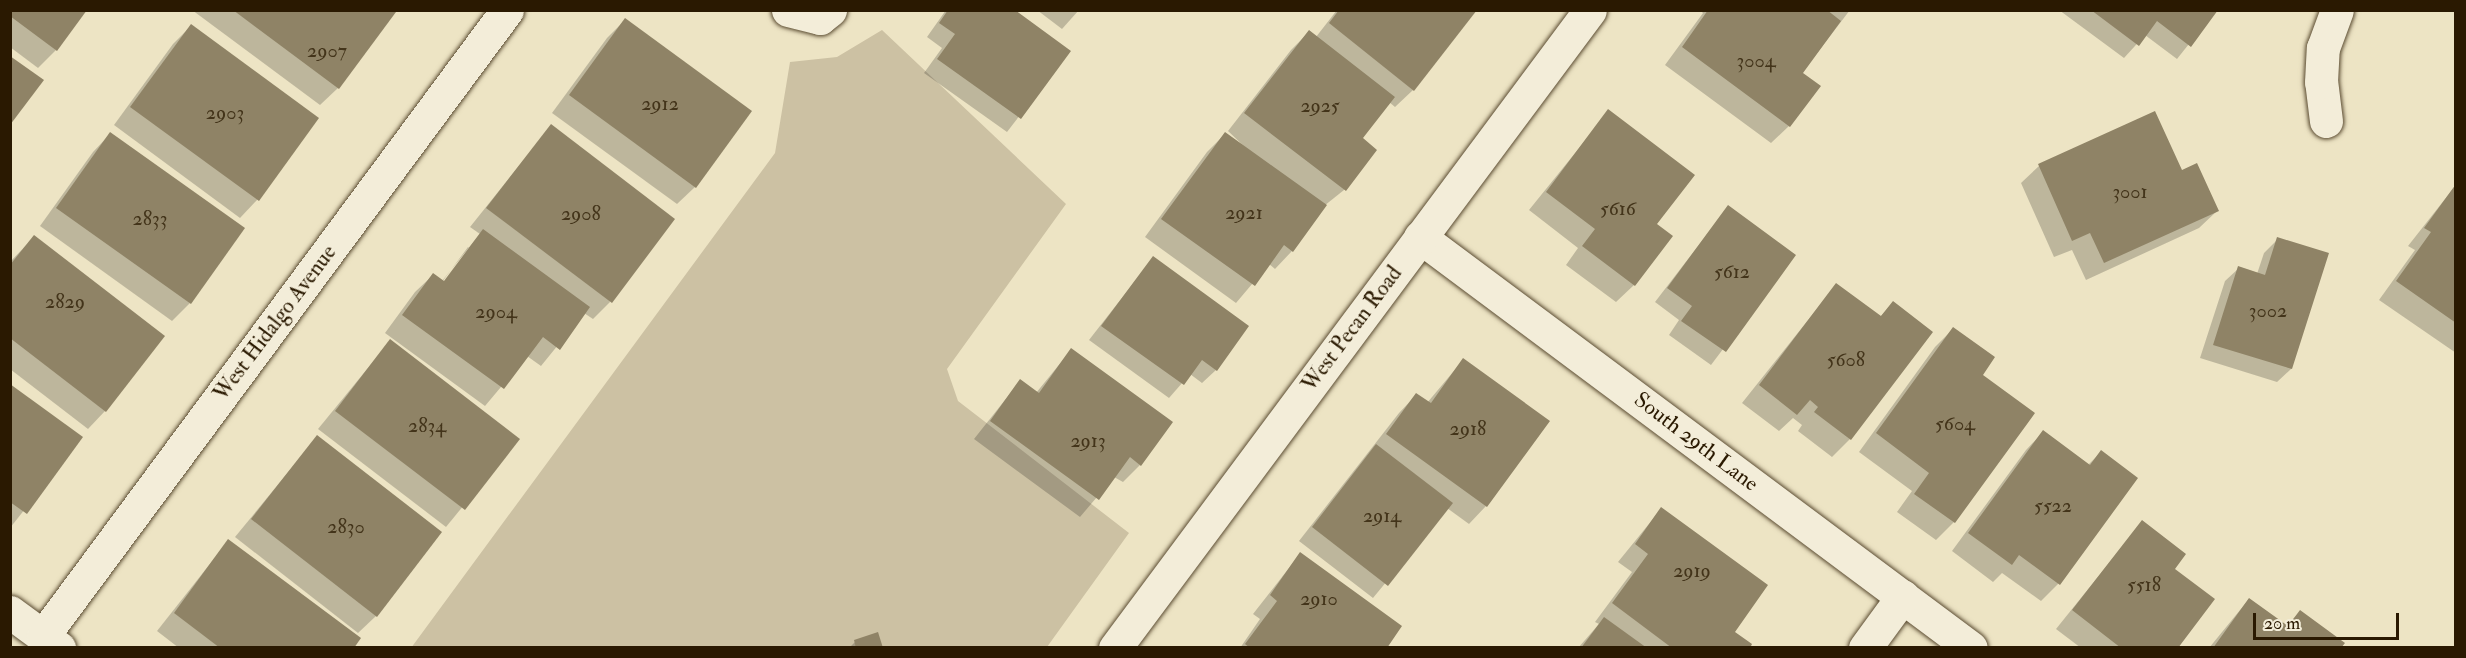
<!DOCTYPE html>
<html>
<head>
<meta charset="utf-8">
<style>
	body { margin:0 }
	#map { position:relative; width:2466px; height:658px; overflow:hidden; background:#ede4c4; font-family:"IM FELL Double Pica",serif }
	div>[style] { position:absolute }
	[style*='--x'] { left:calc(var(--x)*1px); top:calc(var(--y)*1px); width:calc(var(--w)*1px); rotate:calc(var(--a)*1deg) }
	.green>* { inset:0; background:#ccc1a3 }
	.shadow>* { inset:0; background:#0003 }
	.building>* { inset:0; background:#8f8366 }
	.roads { filter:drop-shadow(0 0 2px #5b4c32) drop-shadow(0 0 2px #5b4c32) }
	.minor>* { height:33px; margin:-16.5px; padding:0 16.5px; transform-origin:16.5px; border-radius:16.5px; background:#f3edd9 }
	span { translate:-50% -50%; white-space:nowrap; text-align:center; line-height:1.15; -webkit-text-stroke:5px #f3edd9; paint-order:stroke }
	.number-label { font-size:20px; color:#43341a }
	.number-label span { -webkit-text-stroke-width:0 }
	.street-label { font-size:22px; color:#2a1901 }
	.frame { position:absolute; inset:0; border:12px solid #2a1901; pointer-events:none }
	.scale { position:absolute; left:2253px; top:613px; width:146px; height:27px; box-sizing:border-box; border:3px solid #2a1901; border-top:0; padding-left:8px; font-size:18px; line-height:21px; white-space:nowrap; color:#2a1901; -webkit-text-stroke:4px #f3edd9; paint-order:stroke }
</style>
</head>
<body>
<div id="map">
	<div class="green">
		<div style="clip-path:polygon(882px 30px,1066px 204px,947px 369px,958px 401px,1129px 533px,1047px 647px,411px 648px,775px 153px,790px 62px,837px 57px)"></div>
	</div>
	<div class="shadow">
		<div style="clip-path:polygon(10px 10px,56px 50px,38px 68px,10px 47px)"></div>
		<div style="clip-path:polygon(192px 10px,392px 10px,338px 88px,320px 105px)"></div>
		<div style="clip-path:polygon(946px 10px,1013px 10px,1069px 51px,1007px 132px,924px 73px,942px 48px,927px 37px)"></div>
		<div style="clip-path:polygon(1037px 10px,1079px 10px,1062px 29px)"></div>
		<div style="clip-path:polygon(1337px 10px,1475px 10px,1413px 90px,1395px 107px,1389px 102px,1361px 138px,1375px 150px,1344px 190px,1324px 206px,1292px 251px,1275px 269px,1269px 264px,1236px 303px,1145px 237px,1207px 152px,1225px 134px,1251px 153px,1228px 131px,1291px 50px,1309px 32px,1316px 37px)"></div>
		<div style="clip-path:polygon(1700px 10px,1850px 10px,1801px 74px,1789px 126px,1771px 143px,1665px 65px,1703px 13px)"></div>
		<div style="clip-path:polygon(2059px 10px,2216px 10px,2177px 59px,2145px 35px,2124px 58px)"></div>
		<div style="clip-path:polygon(625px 20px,695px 187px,677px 204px,552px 113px,607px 38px)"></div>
		<div style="clip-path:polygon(191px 26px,317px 118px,257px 200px,240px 218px,114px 125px,173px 44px)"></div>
		<div style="clip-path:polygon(1609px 111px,1655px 224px,1634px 285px,1616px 302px,1566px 265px,1578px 248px,1529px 210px)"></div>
		<div style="clip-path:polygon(evenodd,551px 126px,610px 302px,593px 319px,584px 313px,541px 366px,527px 356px,485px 406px,385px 333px,415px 292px,433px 275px,442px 281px,480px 234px,470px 227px,551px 126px,468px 247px,470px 249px,441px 288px,439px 286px,468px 247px)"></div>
		<div style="clip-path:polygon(110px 134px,190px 303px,172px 321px,40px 226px,93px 152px)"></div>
		<div style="clip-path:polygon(2039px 166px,2181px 172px,2217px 211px,2199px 228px,2086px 280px,2072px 250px,2054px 257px,2021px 183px)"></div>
		<div style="clip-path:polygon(2456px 185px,2456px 353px,2379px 300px,2415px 250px,2408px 246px)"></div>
		<div style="clip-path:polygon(1728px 207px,1794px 255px,1711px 365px,1669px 335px,1679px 320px,1655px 302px)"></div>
		<div style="clip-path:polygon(34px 237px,105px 411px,88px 429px,10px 369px,10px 262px)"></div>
		<div style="clip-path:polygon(2278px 239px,2291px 369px,2277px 382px,2200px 358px,2225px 281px,2239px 268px,2257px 274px,2264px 253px)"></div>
		<div style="clip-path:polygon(1153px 258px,1216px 370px,1202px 383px,1190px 374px,1169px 398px,1089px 340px)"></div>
		<div style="clip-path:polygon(1836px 285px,1880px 317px,1893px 303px,1850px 439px,1832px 457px,1798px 431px,1802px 425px,1793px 418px,1779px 431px,1742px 403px)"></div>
		<div style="clip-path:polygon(1953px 329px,1980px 375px,2033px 414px,1954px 522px,1936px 540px,1897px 512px,1912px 491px,1859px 452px,1935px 347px)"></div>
		<div style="clip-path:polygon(390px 341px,518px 439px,446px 527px,318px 429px)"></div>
		<div style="clip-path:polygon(1071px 350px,1140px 465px,1123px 482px,1114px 477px,1080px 517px,974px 439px,1020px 381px,1036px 393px)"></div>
		<div style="clip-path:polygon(1463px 360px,1486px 506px,1469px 524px,1447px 508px,1373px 598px,1299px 541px,1399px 413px,1416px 395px,1427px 403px)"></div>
		<div style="clip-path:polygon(10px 386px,81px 438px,10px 528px)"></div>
		<div style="clip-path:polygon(2043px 432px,2088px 465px,2101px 452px,2058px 584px,2041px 601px,2002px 573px,1993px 582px,1952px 551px,2026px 450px)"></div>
		<div style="clip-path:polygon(317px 437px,376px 616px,358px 633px,235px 537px)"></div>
		<div style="clip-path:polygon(1661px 509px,1732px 632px,1748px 648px,1578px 648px,1599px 624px,1595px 622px,1632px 572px,1618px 562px)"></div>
		<div style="clip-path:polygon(2142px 522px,2173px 569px,2176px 648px,2081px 648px,2056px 629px)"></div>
		<div style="clip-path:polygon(228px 541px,352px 648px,179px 648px,157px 631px)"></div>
		<div style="clip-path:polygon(1300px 554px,1385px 648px,1240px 648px,1260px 619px,1253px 614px)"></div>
		<div style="clip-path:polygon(2249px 599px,2286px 626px,2300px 612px,2339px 648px,2209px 648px)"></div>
		<div style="clip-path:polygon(855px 642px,882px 648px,849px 648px)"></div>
	</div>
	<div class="building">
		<div style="clip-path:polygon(10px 10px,87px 10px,57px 51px,10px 16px)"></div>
		<div style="clip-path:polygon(233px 10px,394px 10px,396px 12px,339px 89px)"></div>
		<div style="clip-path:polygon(948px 10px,1015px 10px,1071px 51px,1021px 119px,937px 59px,955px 34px,939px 23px)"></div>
		<div style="clip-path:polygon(1339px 10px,1477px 10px,1414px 91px,1329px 23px)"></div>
		<div style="clip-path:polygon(1708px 10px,1827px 10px,1841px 21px,1803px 73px,1821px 86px,1790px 127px,1682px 47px)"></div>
		<div style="clip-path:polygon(2091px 10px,2218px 10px,2191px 47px,2157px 21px,2139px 46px)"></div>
		<div style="clip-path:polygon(625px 18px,752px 111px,696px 188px,569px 95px)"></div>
		<div style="clip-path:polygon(191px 24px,319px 118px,259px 201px,130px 107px)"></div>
		<div style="clip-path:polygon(1309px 30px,1395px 97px,1363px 138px,1377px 150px,1346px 191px,1244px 113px)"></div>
		<div style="clip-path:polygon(10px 56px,44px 80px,10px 125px)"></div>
		<div style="clip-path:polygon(1608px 109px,1695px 175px,1657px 224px,1673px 236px,1635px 286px,1582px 246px,1595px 229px,1546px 192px)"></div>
		<div style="clip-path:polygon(2155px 111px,2182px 170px,2197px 163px,2219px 211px,2104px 263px,2090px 233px,2072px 241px,2038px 164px)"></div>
		<div style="clip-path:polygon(551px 124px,675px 219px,612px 303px,486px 208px)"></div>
		<div style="clip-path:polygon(110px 132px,245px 228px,191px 304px,56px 208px)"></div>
		<div style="clip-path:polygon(1225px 132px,1327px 205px,1293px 252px,1284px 245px,1255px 286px,1161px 219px)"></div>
		<div style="clip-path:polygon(2456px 184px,2456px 323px,2396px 281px,2431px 232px,2424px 228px)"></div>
		<div style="clip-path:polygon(1728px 205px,1796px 255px,1726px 352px,1681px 321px,1692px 306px,1667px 288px)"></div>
		<div style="clip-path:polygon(483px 229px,590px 307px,560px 350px,543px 337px,504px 389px,402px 315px,433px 273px,444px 281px)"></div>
		<div style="clip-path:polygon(34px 235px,165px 336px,106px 412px,10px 338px,10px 265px)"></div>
		<div style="clip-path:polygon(2277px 237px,2329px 253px,2292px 369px,2213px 345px,2238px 266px,2265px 275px)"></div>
		<div style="clip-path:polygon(1153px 256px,1249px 326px,1217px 371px,1202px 360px,1184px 385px,1101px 326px)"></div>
		<div style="clip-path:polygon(1836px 283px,1881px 316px,1893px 301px,1933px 332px,1851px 440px,1814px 412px,1818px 407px,1810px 400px,1797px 415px,1759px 385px)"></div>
		<div style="clip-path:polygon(1953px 327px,1995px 357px,1983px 375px,2035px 413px,1955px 523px,1914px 494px,1929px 473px,1876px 433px)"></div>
		<div style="clip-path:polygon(390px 339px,520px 439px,465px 510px,335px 411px)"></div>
		<div style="clip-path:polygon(1071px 348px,1173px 422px,1141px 466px,1130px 457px,1099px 500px,990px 421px,1020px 379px,1039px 393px)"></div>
		<div style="clip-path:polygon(1463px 358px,1550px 421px,1487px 507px,1386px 434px,1416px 393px,1431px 403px)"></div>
		<div style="clip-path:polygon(10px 384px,83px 437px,27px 514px,10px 502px)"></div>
		<div style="clip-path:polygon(2043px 430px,2090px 465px,2101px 450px,2138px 478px,2060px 585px,2019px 555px,2012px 565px,1968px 533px)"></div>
		<div style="clip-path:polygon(317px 435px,442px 532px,377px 617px,251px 519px)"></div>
		<div style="clip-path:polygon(1376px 444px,1453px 503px,1388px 586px,1312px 527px)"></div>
		<div style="clip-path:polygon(1661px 507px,1768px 585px,1735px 632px,1752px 644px,1750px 648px,1672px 648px,1612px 603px,1648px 554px,1635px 544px)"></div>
		<div style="clip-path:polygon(2142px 520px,2186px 554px,2175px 569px,2215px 599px,2178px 648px,2121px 648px,2072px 610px)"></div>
		<div style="clip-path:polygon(228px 539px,361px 638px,354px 648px,220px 648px,174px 613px)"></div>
		<div style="clip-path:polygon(1300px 552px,1402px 626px,1387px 648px,1250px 648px,1245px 644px,1277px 601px,1270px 595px)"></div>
		<div style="clip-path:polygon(2249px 598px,2288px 626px,2300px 610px,2345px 643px,2341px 648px,2213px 648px)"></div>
		<div style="clip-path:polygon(1604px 617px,1647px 648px,1581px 648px)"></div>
		<div style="clip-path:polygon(878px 632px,883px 648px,856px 648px,854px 640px)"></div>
	</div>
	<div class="roads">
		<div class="minor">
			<div style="--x:788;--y:10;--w:33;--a:14"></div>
			<div style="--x:820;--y:18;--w:13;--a:-39"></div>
			<div style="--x:2326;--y:121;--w:39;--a:-97"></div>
			<div style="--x:2321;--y:82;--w:34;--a:-87"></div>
			<div style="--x:2323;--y:48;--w:40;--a:-69.8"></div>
			<div style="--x:1420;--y:237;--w:687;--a:36.72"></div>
			<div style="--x:10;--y:612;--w:61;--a:36.3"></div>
			<div style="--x:43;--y:636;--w:779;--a:-53.45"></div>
			<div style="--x:1115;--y:648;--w:795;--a:-53.33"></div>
			<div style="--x:1865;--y:648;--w:64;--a:-53.8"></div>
		</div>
	</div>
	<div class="number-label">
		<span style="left:327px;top:50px">2907</span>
		<span style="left:1756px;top:60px">3004</span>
		<span style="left:660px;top:103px">2912</span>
		<span style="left:1320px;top:105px">2925</span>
		<span style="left:225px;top:112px">2903</span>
		<span style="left:2130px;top:191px">3001</span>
		<span style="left:1618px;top:208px">5616</span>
		<span style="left:1244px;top:212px">2921</span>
		<span style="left:581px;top:213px">2908</span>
		<span style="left:150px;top:218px">2833</span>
		<span style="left:1732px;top:271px">5612</span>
		<span style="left:65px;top:301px">2829</span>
		<span style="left:2268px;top:310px">3002</span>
		<span style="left:496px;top:311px">2904</span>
		<span style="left:1846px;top:359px">5608</span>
		<span style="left:1955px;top:423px">5604</span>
		<span style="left:427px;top:425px">2834</span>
		<span style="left:1468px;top:428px">2918</span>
		<span style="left:1088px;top:440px">2913</span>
		<span style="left:2053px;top:505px">5522</span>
		<span style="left:1382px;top:515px">2914</span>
		<span style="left:346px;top:526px">2830</span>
		<span style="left:1692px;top:570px">2919</span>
		<span style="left:2144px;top:584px">5518</span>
		<span style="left:1319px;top:598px">2910</span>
	</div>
	<div class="street-label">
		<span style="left:275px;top:323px;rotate:-53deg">West Hidalgo Avenue</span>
		<span style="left:1352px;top:329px;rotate:-53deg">West Pecan Road</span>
		<span style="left:1696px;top:442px;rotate:37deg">South 29th Lane</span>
	</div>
	<div class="frame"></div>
	<div class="scale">20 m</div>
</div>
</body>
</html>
